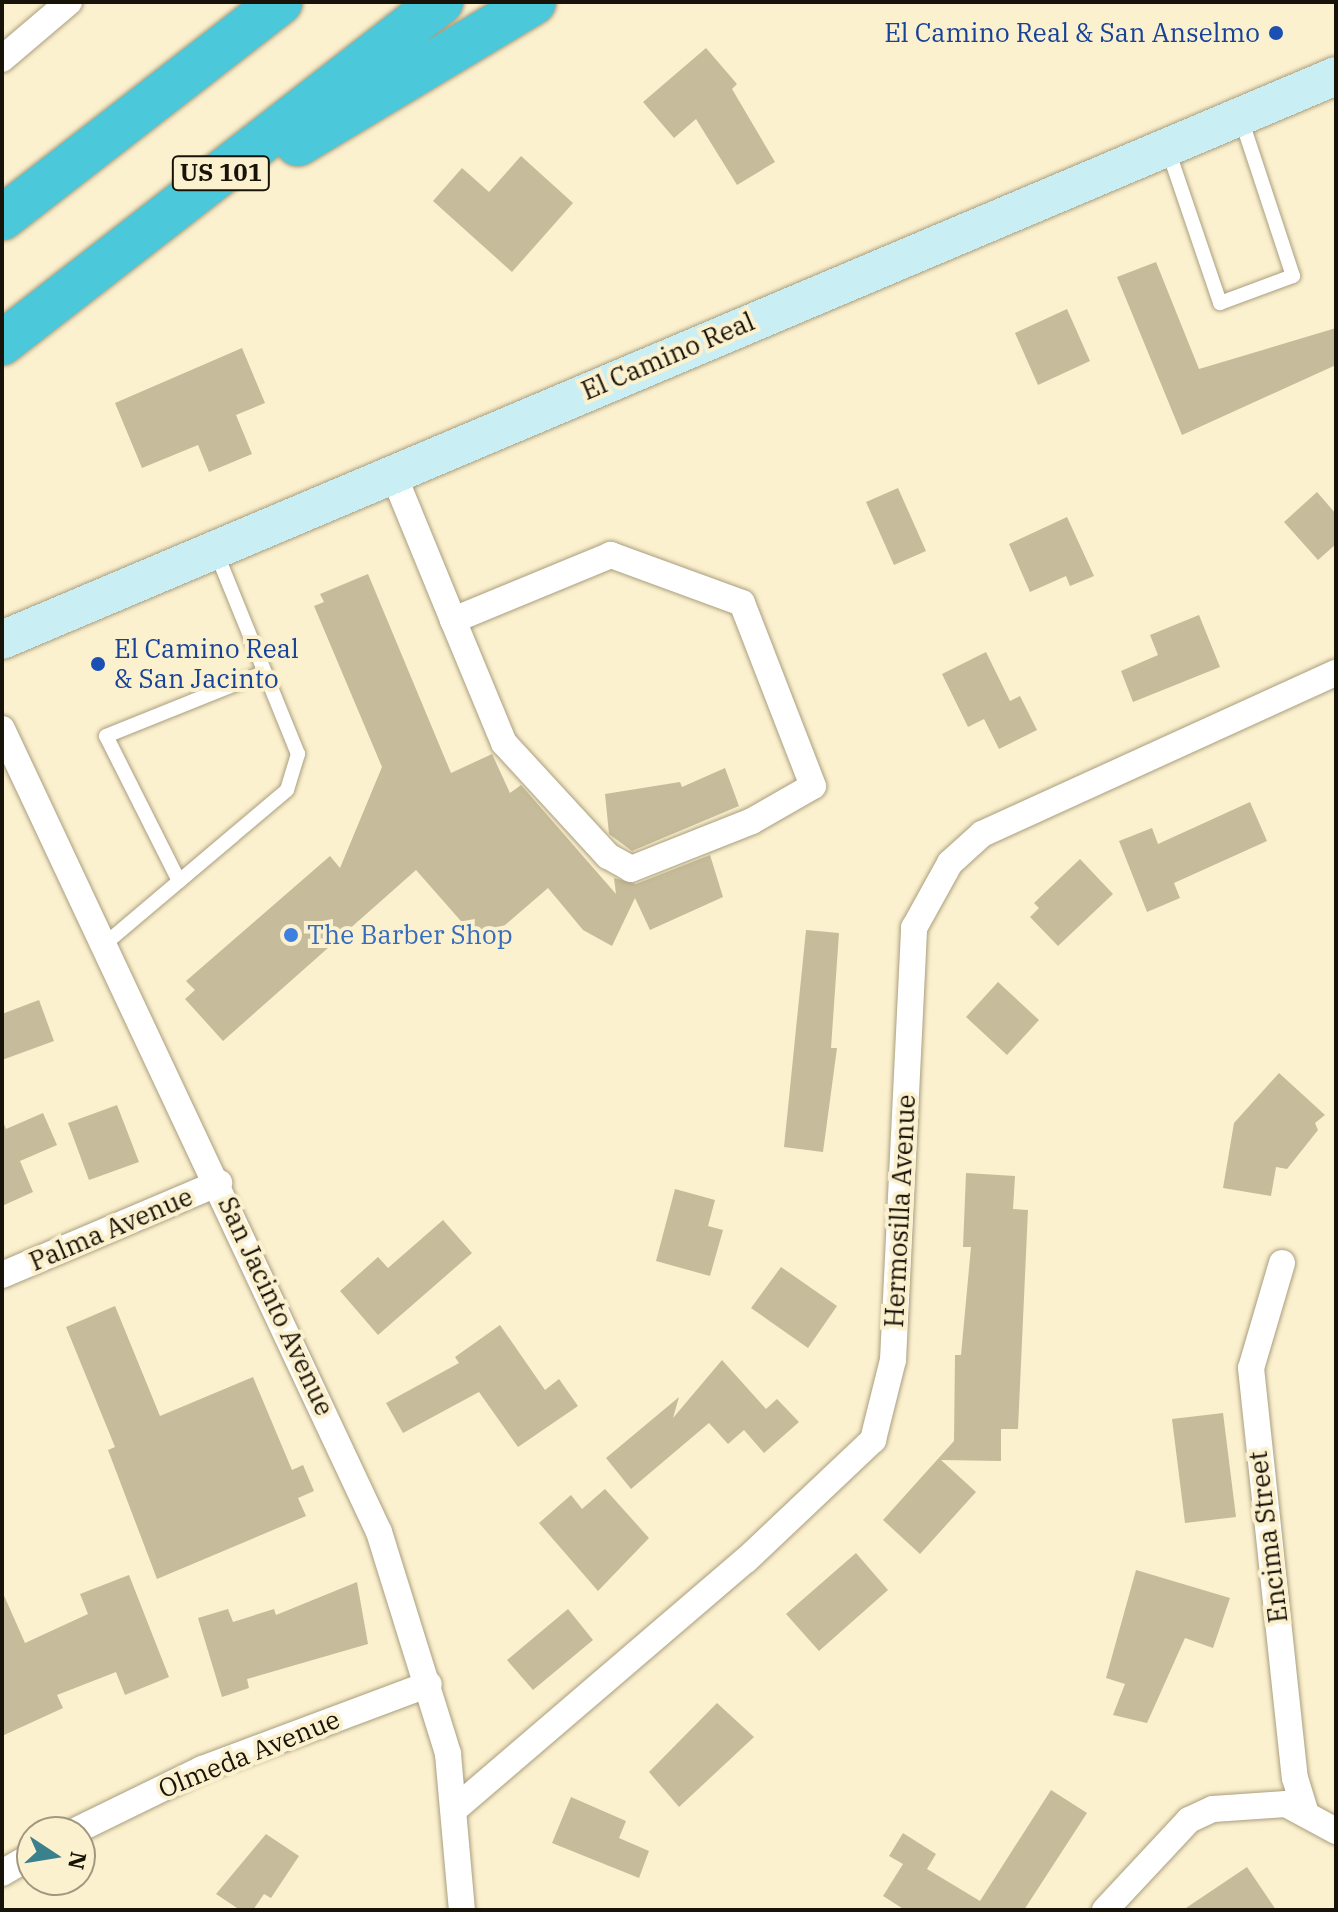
<!DOCTYPE html>
<html>
<head>
<meta charset="utf-8">
<style>
	body { margin:0 }
	#map { position:relative; width:1338px; height:1912px; overflow:hidden; background:#fcf1cf; font-family:"IBM Plex Serif",serif }
	div>[style] { position:absolute }
	[style*='--x'] { left:calc(var(--x)*1px); top:calc(var(--y)*1px); width:calc(var(--w)*1px); rotate:calc(var(--a)*1deg) }
	.building>* { inset:0; background:#c6bb9a }
	.roads { filter:drop-shadow(0 0 2px #a99e7e) drop-shadow(0 0 2px #a99e7e) }
	.service>* { height:14px; margin:-7px; padding:0 7px; transform-origin:7px; border-radius:7px; background:#fff }
	.minor>* { height:26px; margin:-13px; padding:0 13px; transform-origin:13px; border-radius:13px; background:#fff }
	.secondary>* { height:38px; margin:-19px; padding:0 19px; transform-origin:19px; border-radius:19px; background:#c9eef4 }
	.motorway>* { height:44px; margin:-22px; padding:0 22px; transform-origin:22px; border-radius:22px; background:#4bc8d9 }
	.dots>* { width:22px; height:22px; translate:-50% -50%; box-sizing:border-box; border:4px solid #fcf1cf; border-radius:50% }
	span { translate:-50% -50%; white-space:nowrap; text-align:center; line-height:1.15; -webkit-text-stroke:8px #fcf1cf; paint-order:stroke }
	.shield-label span { padding:2px 6px; background:#fcf1cf; border:2px solid; border-radius:6px; -webkit-text-stroke-width:0 }
	.shield-label { font-size:24px; color:#181308; font-weight:700 }
	.transit-label { font-size:26px; color:#164399 }
	.right { translate:-100% -50%; text-align:right }
	.left { translate:0 -50%; text-align:left }
	.street-label { font-size:26px; color:#181308 }
	.shop-label { font-size:26px; color:#366cbe }
	.frame { position:absolute; inset:0; border:4px solid #181308; pointer-events:none }
	.north { position:absolute; left:16px; top:1816px; width:80px; height:80px; box-sizing:border-box; background:#fcf1cf; border:2px solid #a1987f; border-radius:50%; rotate:102deg; font-size:22px; font-weight:700; line-height:32px; text-align:center; color:#181308 }
	.north::after { content:''; display:block; margin:auto; width:28px; height:36px; background:#3b808d; clip-path:polygon(50% 0,100% 100%,50% 72%,0 100%) }
</style>
</head>
<body>
<div id="map">
	<div class="building">
		<div style="clip-path:polygon(706px 48px,737px 84px,732px 89px,775px 162px,737px 185px,696px 119px,674px 138px,643px 102px)"></div>
		<div style="clip-path:polygon(521px 156px,573px 203px,512px 272px,433px 201px,462px 168px,489px 192px)"></div>
		<div style="clip-path:polygon(1156px 262px,1199px 369px,1336px 328px,1336px 365px,1182px 435px,1117px 277px)"></div>
		<div style="clip-path:polygon(1067px 309px,1090px 361px,1038px 385px,1015px 333px)"></div>
		<div style="clip-path:polygon(242px 348px,265px 403px,236px 415px,252px 454px,209px 472px,198px 445px,142px 468px,115px 403px)"></div>
		<div style="clip-path:polygon(898px 488px,926px 551px,894px 565px,866px 502px)"></div>
		<div style="clip-path:polygon(1317px 492px,1336px 514px,1336px 544px,1318px 560px,1284px 522px)"></div>
		<div style="clip-path:polygon(1067px 517px,1094px 576px,1070px 586px,1066px 576px,1030px 592px,1009px 544px)"></div>
		<div style="clip-path:polygon(368px 574px,451px 773px,492px 754px,510px 793px,521px 785px,616px 894px,614px 878px,636px 884px,710px 855px,723px 897px,650px 930px,635px 898px,612px 946px,583px 930px,548px 888px,482px 945px,416px 870px,223px 1041px,185px 999px,195px 990px,186px 981px,330px 856px,340px 868px,382px 767px,314px 606px,324px 602px,320px 594px)"></div>
		<div style="clip-path:polygon(1199px 615px,1220px 667px,1133px 702px,1121px 671px,1158px 655px,1150px 635px)"></div>
		<div style="clip-path:polygon(986px 652px,1010px 701px,1020px 696px,1037px 730px,999px 749px,984px 719px,968px 727px,942px 674px)"></div>
		<div style="clip-path:polygon(725px 768px,739px 806px,632px 851px,609px 834px,605px 794px,680px 782px,682px 787px)"></div>
		<div style="clip-path:polygon(1250px 802px,1267px 841px,1174px 883px,1180px 898px,1147px 912px,1119px 841px,1152px 828px,1158px 844px)"></div>
		<div style="clip-path:polygon(1080px 859px,1113px 894px,1058px 946px,1030px 917px,1039px 908px,1034px 903px)"></div>
		<div style="clip-path:polygon(806px 930px,839px 933px,831px 1048px,837px 1048px,823px 1152px,784px 1147px)"></div>
		<div style="clip-path:polygon(998px 982px,1039px 1020px,1007px 1055px,966px 1017px)"></div>
		<div style="clip-path:polygon(39px 1000px,54px 1041px,2px 1060px,2px 1014px)"></div>
		<div style="clip-path:polygon(1279px 1073px,1325px 1115px,1315px 1123px,1318px 1130px,1287px 1169px,1276px 1167px,1271px 1196px,1223px 1188px,1234px 1123px)"></div>
		<div style="clip-path:polygon(117px 1105px,139px 1162px,89px 1180px,68px 1123px)"></div>
		<div style="clip-path:polygon(43px 1113px,57px 1145px,20px 1161px,33px 1192px,2px 1206px,2px 1119px,6px 1129px)"></div>
		<div style="clip-path:polygon(966px 1173px,1015px 1176px,1013px 1209px,1028px 1210px,1018px 1429px,1001px 1429px,1001px 1461px,941px 1460px,976px 1492px,920px 1554px,883px 1520px,954px 1441px,955px 1355px,961px 1355px,971px 1247px,963px 1247px)"></div>
		<div style="clip-path:polygon(675px 1189px,715px 1200px,708px 1226px,723px 1230px,710px 1276px,656px 1261px)"></div>
		<div style="clip-path:polygon(443px 1220px,472px 1253px,378px 1335px,340px 1291px,378px 1257px,388px 1268px)"></div>
		<div style="clip-path:polygon(781px 1267px,837px 1306px,808px 1348px,751px 1308px)"></div>
		<div style="clip-path:polygon(115px 1306px,160px 1416px,253px 1377px,292px 1470px,303px 1465px,314px 1491px,298px 1498px,306px 1516px,157px 1579px,108px 1450px,115px 1447px,66px 1327px)"></div>
		<div style="clip-path:polygon(500px 1325px,545px 1390px,559px 1379px,578px 1406px,518px 1447px,479px 1392px,403px 1433px,386px 1403px,459px 1363px,455px 1357px)"></div>
		<div style="clip-path:polygon(722px 1360px,766px 1409px,777px 1399px,799px 1422px,764px 1453px,744px 1430px,728px 1444px,709px 1423px,631px 1489px,606px 1458px,679px 1397px,673px 1418px)"></div>
		<div style="clip-path:polygon(1223px 1413px,1236px 1517px,1185px 1523px,1172px 1419px)"></div>
		<div style="clip-path:polygon(605px 1489px,649px 1538px,598px 1591px,539px 1523px,571px 1495px,582px 1509px)"></div>
		<div style="clip-path:polygon(856px 1553px,888px 1590px,819px 1651px,786px 1614px)"></div>
		<div style="clip-path:polygon(1136px 1570px,1230px 1598px,1213px 1648px,1185px 1638px,1147px 1723px,1113px 1715px,1125px 1684px,1106px 1678px)"></div>
		<div style="clip-path:polygon(129px 1575px,169px 1677px,125px 1695px,116px 1672px,57px 1695px,63px 1708px,2px 1736px,2px 1591px,25px 1643px,88px 1614px,80px 1594px)"></div>
		<div style="clip-path:polygon(357px 1582px,368px 1644px,247px 1679px,249px 1688px,222px 1697px,198px 1618px,228px 1609px,233px 1622px,274px 1609px,276px 1615px)"></div>
		<div style="clip-path:polygon(568px 1609px,593px 1640px,533px 1690px,507px 1660px)"></div>
		<div style="clip-path:polygon(717px 1703px,754px 1737px,679px 1807px,649px 1772px)"></div>
		<div style="clip-path:polygon(1051px 1790px,1087px 1813px,1024px 1910px,905px 1910px,883px 1896px,903px 1864px,889px 1856px,903px 1833px,936px 1854px,927px 1869px,980px 1901px)"></div>
		<div style="clip-path:polygon(571px 1797px,626px 1821px,619px 1838px,649px 1851px,639px 1878px,552px 1843px)"></div>
		<div style="clip-path:polygon(266px 1834px,299px 1856px,271px 1898px,264px 1894px,253px 1910px,240px 1910px,216px 1894px)"></div>
		<div style="clip-path:polygon(1247px 1867px,1276px 1910px,1183px 1910px)"></div>
	</div>
	<div class="roads">
		<div class="service">
			<div style="--x:1167;--y:147;--w:165;--a:71.2"></div>
			<div style="--x:1220;--y:303;--w:78;--a:-20.3"></div>
			<div style="--x:1293;--y:276;--w:169;--a:-108.3"></div>
			<div style="--x:179;--y:881;--w:162;--a:-116.7"></div>
			<div style="--x:106;--y:736;--w:171;--a:-21.9"></div>
			<div style="--x:106;--y:943;--w:237;--a:-40.2"></div>
			<div style="--x:287;--y:790;--w:38;--a:-73"></div>
			<div style="--x:298;--y:754;--w:218;--a:-112.1"></div>
		</div>
		<div class="minor">
			<div style="--x:2;--y:59;--w:88;--a:-40.4"></div>
			<div style="--x:392;--y:471;--w:161;--a:67.7"></div>
			<div style="--x:453;--y:620;--w:133;--a:67.5"></div>
			<div style="--x:504;--y:743;--w:154;--a:47.4"></div>
			<div style="--x:608;--y:856;--w:26;--a:29"></div>
			<div style="--x:631;--y:869;--w:130;--a:-21.6"></div>
			<div style="--x:752;--y:821;--w:70;--a:-29.8"></div>
			<div style="--x:813;--y:786;--w:196;--a:-111.2"></div>
			<div style="--x:742;--y:603;--w:140;--a:-159.9"></div>
			<div style="--x:611;--y:555;--w:171;--a:157.6"></div>
			<div style="--x:2;--y:729;--w:887;--a:64.85"></div>
			<div style="--x:379;--y:1532;--w:232;--a:72.7"></div>
			<div style="--x:448;--y:1754;--w:157;--a:84.9"></div>
			<div style="--x:1282;--y:1263;--w:109;--a:106.4"></div>
			<div style="--x:1251;--y:1368;--w:412;--a:83.9"></div>
			<div style="--x:1295;--y:1778;--w:37;--a:73"></div>
			<div style="--x:2;--y:1275;--w:236;--a:-23"></div>
			<div style="--x:455;--y:1809;--w:383;--a:-40.6"></div>
			<div style="--x:746;--y:1560;--w:175;--a:-43.4"></div>
			<div style="--x:873;--y:1440;--w:82;--a:-76"></div>
			<div style="--x:893;--y:1360;--w:433;--a:-87.2"></div>
			<div style="--x:914;--y:928;--w:74;--a:-61"></div>
			<div style="--x:950;--y:863;--w:43;--a:-42.2"></div>
			<div style="--x:982;--y:834;--w:389;--a:-24.5"></div>
			<div style="--x:73;--y:1832;--w:144;--a:-26"></div>
			<div style="--x:202;--y:1769;--w:242;--a:-20.5"></div>
			<div style="--x:2;--y:1873;--w:34;--a:-30"></div>
			<div style="--x:1105;--y:1910;--w:123;--a:-47"></div>
			<div style="--x:1189;--y:1820;--w:26;--a:-25"></div>
			<div style="--x:1213;--y:1809;--w:73;--a:-3.9"></div>
			<div style="--x:1286;--y:1804;--w:57;--a:28.4"></div>
		</div>
		<div class="secondary">
			<div style="--x:2;--y:640;--w:1448;--a:-22.92"></div>
		</div>
		<div class="motorway">
			<div style="--x:298;--y:144;--w:275;--a:-31"></div>
			<div style="--x:2;--y:218;--w:352;--a:-37.8"></div>
			<div style="--x:2;--y:343;--w:556;--a:-37.84"></div>
		</div>
	</div>
	<div class="dots">
		<div style="left:1276px;top:33px;background:#1a4fb4"></div>
		<div style="left:98px;top:664px;background:#1a4fb4"></div>
		<div style="left:291px;top:935px;background:#3f7fe0"></div>
	</div>
	<div class="shield-label">
		<span style="left:221px;top:173px">US 101</span>
	</div>
	<div class="transit-label">
		<span class="right" style="left:1260px;top:33px">El Camino Real &amp; San Anselmo</span>
		<span class="left" style="left:114px;top:664px">El Camino Real<br>&amp; San Jacinto</span>
	</div>
	<div class="street-label">
		<span style="left:668px;top:356px;rotate:-23deg">El Camino Real</span>
		<span style="left:900px;top:1211px;rotate:-87deg">Hermosilla Avenue</span>
		<span style="left:111px;top:1229px;rotate:-23deg">Palma Avenue</span>
		<span style="left:276px;top:1306px;rotate:65deg">San Jacinto Avenue</span>
		<span style="left:1268px;top:1537px;rotate:-97deg">Encima Street</span>
		<span style="left:249px;top:1754px;rotate:-22deg">Olmeda Avenue</span>
	</div>
	<div class="shop-label">
		<span class="left" style="left:307px;top:935px">The Barber Shop</span>
	</div>
	<div class="frame"></div>
	<div class="north">N</div>
</div>
</body>
</html>
